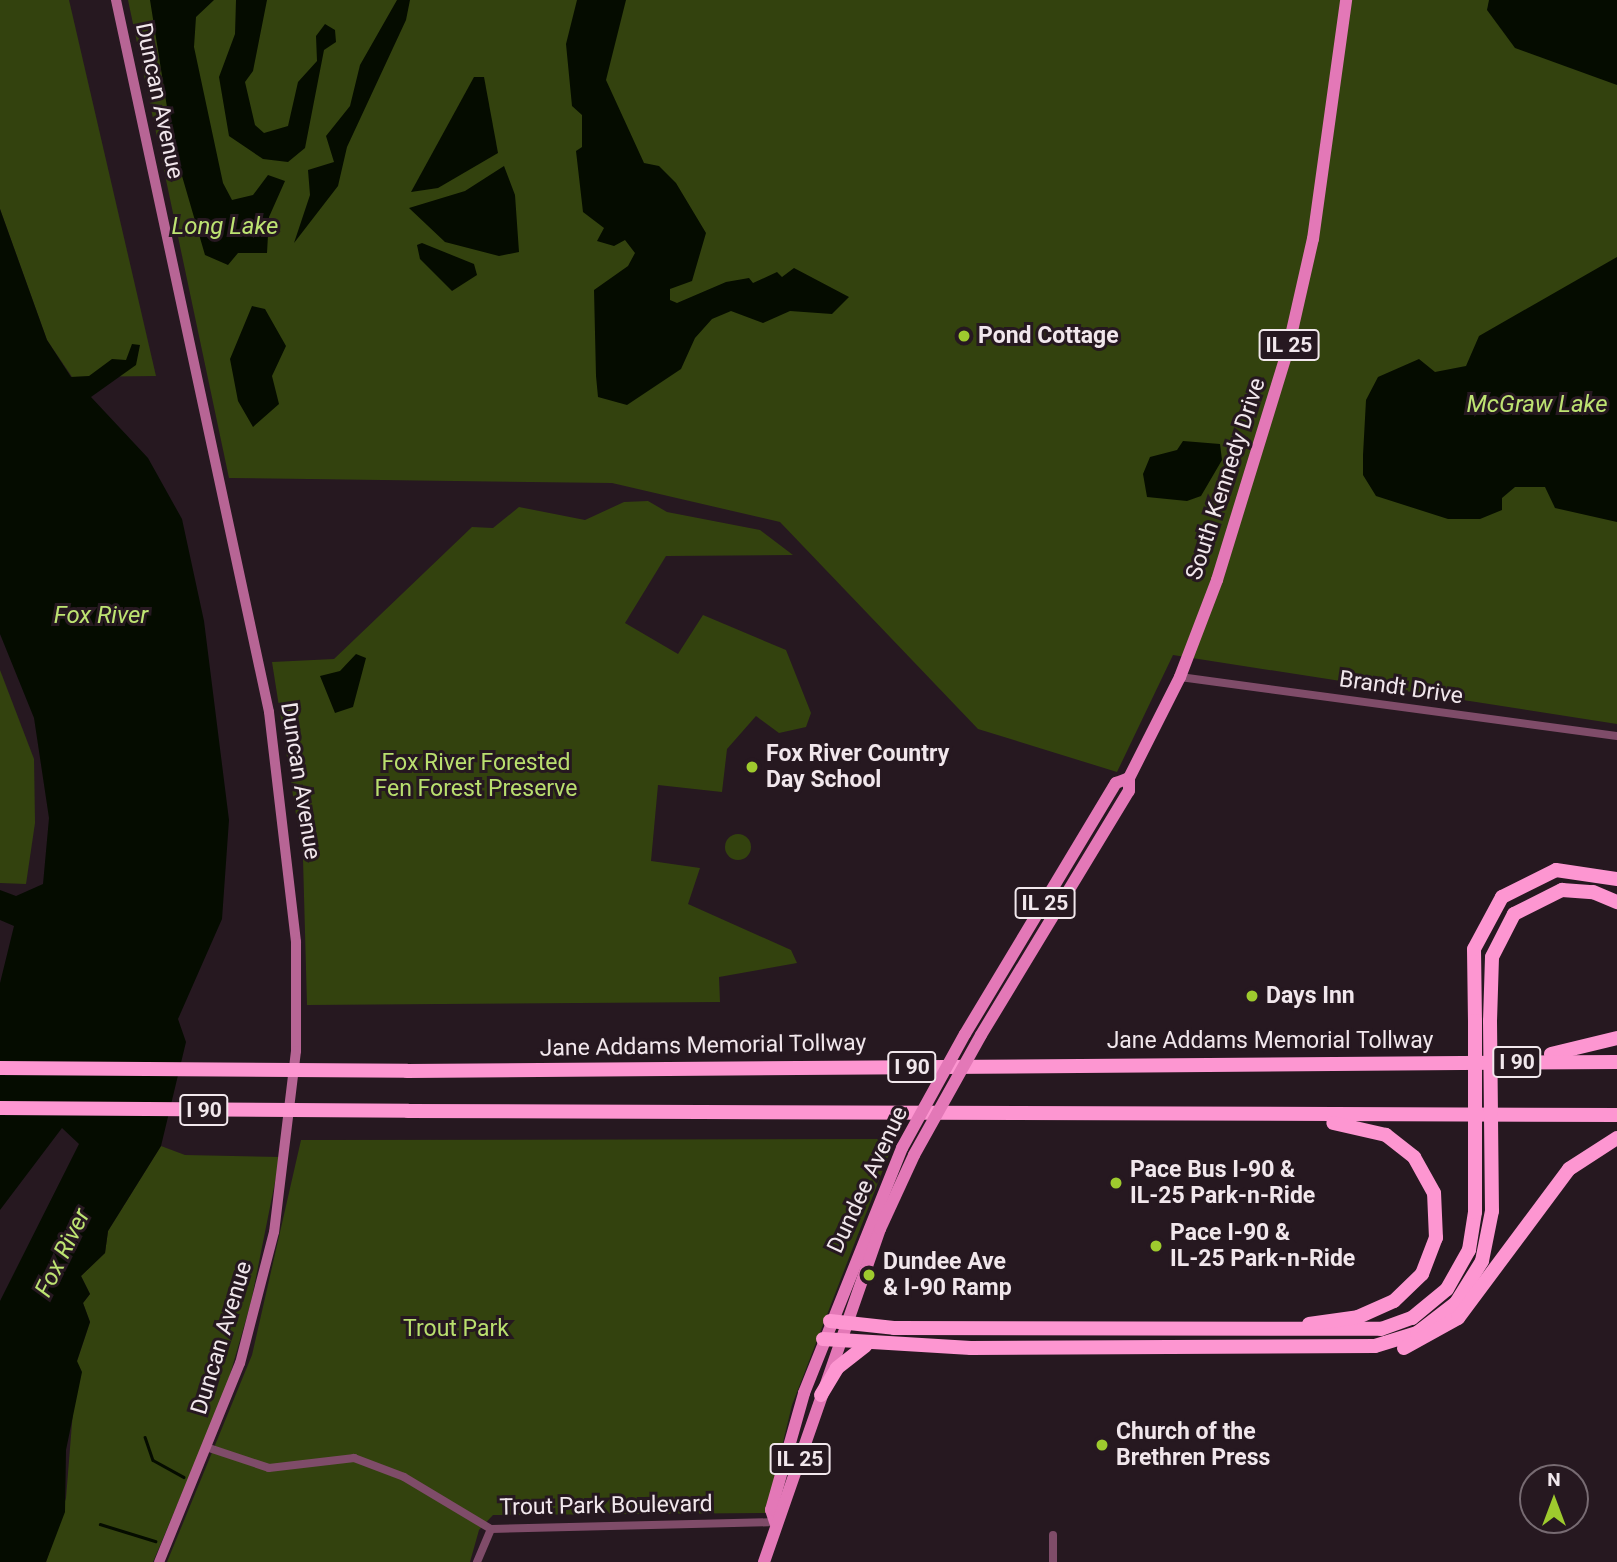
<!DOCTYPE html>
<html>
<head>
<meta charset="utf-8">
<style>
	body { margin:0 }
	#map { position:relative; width:1617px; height:1562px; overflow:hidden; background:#261820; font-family:Roboto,sans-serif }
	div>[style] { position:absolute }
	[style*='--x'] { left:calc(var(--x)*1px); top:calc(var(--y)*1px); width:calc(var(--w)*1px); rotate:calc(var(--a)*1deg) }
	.green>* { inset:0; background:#33420e }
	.round { border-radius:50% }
	.water>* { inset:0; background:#050c00 }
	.stream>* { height:2.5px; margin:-1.25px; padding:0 1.25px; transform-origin:1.25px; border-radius:1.25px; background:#050c00 }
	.street>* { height:8px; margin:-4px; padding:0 4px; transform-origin:4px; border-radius:4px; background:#7f4c69 }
	.secondary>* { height:10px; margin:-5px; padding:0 5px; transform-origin:5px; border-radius:5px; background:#b76595 }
	.primary>* { height:12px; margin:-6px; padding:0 6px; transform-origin:6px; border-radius:6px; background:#e378b7 }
	.highway>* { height:14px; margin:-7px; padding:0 7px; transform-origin:7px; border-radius:7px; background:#fd96d1 }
	.primary-bridge>* { height:12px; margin:-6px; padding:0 6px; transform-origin:6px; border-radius:6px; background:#e378b7 }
	.highway-bridge>* { height:14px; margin:-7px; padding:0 7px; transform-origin:7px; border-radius:7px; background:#fd96d1 }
	.dots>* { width:19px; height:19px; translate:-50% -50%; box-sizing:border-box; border:4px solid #261820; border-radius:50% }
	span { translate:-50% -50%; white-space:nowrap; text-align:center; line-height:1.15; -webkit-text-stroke:6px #261820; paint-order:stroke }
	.shield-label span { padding:2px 5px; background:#261820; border:2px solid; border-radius:5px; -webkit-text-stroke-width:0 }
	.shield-label { font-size:21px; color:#f1e7ec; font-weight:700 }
	.street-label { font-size:23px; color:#f1e7ec }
	.poi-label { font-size:23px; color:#f1e7ec; font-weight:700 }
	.left { translate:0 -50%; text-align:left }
	.park-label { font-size:23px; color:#b9df6e }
	.water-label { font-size:24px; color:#bee472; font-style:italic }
	.north { position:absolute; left:1519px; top:1464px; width:70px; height:70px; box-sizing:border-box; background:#261820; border:2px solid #776b72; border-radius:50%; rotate:0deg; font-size:19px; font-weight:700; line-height:28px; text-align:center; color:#f1e7ec }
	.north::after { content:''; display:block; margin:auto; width:24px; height:32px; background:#9eca2e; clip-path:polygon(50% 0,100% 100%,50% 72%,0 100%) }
</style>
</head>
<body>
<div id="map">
	<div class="green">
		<div style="clip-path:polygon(0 0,69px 0,156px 376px,72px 377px,47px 340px,0 209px)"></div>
		<div style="clip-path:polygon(128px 0,1617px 0,1617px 724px,1173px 655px,1117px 772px,978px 729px,780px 522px,612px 483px,229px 478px)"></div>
		<div style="clip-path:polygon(648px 501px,667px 512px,760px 530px,793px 555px,666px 556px,625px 623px,678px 654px,703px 615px,786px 650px,811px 713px,806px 727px,779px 733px,756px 716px,727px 749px,722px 792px,658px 785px,651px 861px,700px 868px,688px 904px,791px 950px,797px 963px,719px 977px,720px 1002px,307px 1005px,303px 859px,272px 662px,334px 659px,472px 527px,493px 528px,519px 507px,585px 520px,624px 502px)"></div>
		<div style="clip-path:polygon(0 670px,34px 759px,35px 823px,26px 884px,0 883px)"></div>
		<div class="round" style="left:725px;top:834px;width:26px;height:26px"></div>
		<div style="clip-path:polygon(895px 1139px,792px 1405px,766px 1513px,493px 1515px,479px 1530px,470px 1562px,167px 1562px,252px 1355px,301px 1140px)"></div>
		<div style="clip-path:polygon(161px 1146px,185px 1155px,280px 1157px,251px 1302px,225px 1392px,153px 1562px,46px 1562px,66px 1498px,77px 1361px,90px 1322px,83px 1303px,90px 1294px,81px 1276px,105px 1253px,108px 1231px)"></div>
	</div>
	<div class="water">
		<div style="clip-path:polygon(150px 0,214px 0,196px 17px,194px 47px,223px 183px,232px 200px,253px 195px,268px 175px,285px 181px,269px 217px,267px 253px,238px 253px,228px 265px,205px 255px,173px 145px)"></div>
		<div style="clip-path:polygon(236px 0,267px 0,253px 71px,245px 82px,255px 125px,264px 133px,288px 126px,298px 82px,317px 61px,316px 36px,325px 24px,335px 30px,336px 42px,324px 50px,305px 148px,288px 162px,263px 159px,229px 136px,219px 77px,235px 34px)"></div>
		<div style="clip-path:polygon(397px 0,410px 0,406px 20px,347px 147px,338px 186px,294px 243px,310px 195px,308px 170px,334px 162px,326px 136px,350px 106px,360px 65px)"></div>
		<div style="clip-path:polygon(577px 0,626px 0,606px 80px,644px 163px,659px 166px,676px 183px,706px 233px,692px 281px,670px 289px,670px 300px,677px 303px,726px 282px,749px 278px,753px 283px,777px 272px,782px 277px,794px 268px,849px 297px,832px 314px,790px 311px,763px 323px,731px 311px,712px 319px,695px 338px,681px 369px,627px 405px,598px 397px,596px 376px,594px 290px,628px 266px,635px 253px,625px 240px,614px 246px,597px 241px,604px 228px,583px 212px,576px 151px,582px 147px,582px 115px,572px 106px,566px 44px)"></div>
		<div style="clip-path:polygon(1489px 0,1617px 0,1617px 85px,1515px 48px,1487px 10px)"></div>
		<div style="clip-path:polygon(474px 77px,484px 77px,498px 153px,438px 188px,411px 192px)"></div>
		<div style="clip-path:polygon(504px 166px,515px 195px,519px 252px,499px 256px,445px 242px,409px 208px,465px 191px)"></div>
		<div style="clip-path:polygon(0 209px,47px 340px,71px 377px,89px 376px,112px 359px,126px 360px,132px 344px,140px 345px,136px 365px,91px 397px,148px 458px,182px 519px,204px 621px,229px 820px,222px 919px,178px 1019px,186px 1042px,161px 1146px,108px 1231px,105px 1253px,81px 1276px,90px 1294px,83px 1303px,90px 1322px,77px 1361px,82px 1372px,66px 1450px,65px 1512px,46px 1562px,0 1562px,0 1301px,79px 1144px,62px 1128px,0 1210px,0 983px,14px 926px,0 920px,0 890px,16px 896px,43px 884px,49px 818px,34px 718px,0 634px)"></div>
		<div style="clip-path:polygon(422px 243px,474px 264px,477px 275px,452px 291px,420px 259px,417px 245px)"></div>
		<div style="clip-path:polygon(1617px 257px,1617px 522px,1555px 508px,1545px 487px,1515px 487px,1502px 498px,1502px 510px,1480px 519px,1448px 519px,1376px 496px,1363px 475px,1363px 455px,1366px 400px,1378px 377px,1419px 359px,1435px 372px,1466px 366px,1479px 336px)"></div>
		<div style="clip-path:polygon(252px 306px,265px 309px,286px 346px,272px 376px,279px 404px,253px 427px,238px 401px,230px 359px)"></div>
		<div style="clip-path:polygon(1183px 441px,1220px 444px,1222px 460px,1201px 496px,1187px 501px,1147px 497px,1143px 474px,1150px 457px,1177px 450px)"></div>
		<div style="clip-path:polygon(356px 654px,366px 658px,353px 707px,335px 713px,320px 676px,340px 671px)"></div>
	</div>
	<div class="stream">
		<div style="--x:145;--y:1437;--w:24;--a:71"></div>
		<div style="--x:153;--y:1460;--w:35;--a:29"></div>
		<div style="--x:100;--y:1524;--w:58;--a:17.2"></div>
	</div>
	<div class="street">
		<div style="--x:1180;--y:677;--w:441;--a:7.7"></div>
		<div style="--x:209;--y:1448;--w:63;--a:18.4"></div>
		<div style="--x:269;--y:1468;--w:86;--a:-6.7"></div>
		<div style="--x:354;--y:1458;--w:53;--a:20.8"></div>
		<div style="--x:404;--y:1477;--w:101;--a:30.9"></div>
		<div style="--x:491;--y:1529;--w:284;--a:-1.4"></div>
		<div style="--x:1053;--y:1535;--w:27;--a:90"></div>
		<div style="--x:477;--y:1562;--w:36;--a:-67"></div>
	</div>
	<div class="secondary">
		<div style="--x:116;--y:0;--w:728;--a:77.87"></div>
		<div style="--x:269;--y:712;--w:232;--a:83.3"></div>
		<div style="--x:296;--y:942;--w:109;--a:90"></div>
		<div style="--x:296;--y:1051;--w:182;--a:96.9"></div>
		<div style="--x:274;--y:1232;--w:135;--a:104.5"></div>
		<div style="--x:240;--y:1363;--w:215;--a:112.1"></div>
	</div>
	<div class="primary">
		<div style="--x:965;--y:1034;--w:293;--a:-59"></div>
		<div style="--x:1116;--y:783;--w:14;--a:-21"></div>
		<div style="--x:981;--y:1035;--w:285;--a:-58.8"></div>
		<div style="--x:1129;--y:791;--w:13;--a:-90"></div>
		<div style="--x:1129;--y:778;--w:113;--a:-63.2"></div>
		<div style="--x:1180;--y:677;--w:104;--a:-69.1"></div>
		<div style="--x:1217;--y:580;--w:238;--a:-72.9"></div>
		<div style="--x:1287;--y:353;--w:117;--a:-77.2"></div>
		<div style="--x:1313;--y:239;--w:241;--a:-82.1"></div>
		<div style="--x:775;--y:1522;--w:13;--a:-108"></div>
		<div style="--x:771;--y:1510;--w:122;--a:-74.2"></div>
		<div style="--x:804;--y:1393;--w:264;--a:-68.2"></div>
		<div style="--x:764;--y:1562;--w:353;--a:-70.8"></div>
		<div style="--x:880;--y:1229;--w:81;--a:-65.3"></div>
	</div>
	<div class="highway">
		<div style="--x:1475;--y:1021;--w:72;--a:-90.8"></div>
		<div style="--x:1474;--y:949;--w:59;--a:-61.7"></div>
		<div style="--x:1502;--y:897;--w:60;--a:-26.6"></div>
		<div style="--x:1556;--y:870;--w:62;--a:8.4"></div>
		<div style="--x:1490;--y:1021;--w:64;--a:-88.2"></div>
		<div style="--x:1492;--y:957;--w:48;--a:-62.9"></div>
		<div style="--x:1514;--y:914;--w:54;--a:-26.6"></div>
		<div style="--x:1562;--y:890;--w:31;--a:4"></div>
		<div style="--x:1593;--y:892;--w:26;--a:23"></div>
		<div style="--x:1551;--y:1054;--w:68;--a:-13.6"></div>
		<div style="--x:407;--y:1071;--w:1210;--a:-0.43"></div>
		<div style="--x:408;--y:1111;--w:1209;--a:0.19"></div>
		<div style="--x:830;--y:1321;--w:64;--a:6.2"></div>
		<div style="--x:894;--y:1328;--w:487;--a:0.1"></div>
		<div style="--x:1381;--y:1329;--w:33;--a:-20"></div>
		<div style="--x:1412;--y:1318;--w:45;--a:-39.6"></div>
		<div style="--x:1447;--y:1289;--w:45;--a:-60.6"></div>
		<div style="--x:1469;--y:1250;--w:38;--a:-81"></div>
		<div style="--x:1309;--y:1324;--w:49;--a:-8.1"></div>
		<div style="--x:1358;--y:1317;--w:39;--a:-24"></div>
		<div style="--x:1394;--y:1301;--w:39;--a:-44"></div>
		<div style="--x:1422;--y:1274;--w:39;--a:-69"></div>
		<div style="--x:1436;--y:1238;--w:45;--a:-92.5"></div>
		<div style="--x:1434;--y:1193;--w:41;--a:-119.1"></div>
		<div style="--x:1414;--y:1157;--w:36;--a:-142"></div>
		<div style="--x:1386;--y:1135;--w:54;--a:-167.2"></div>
		<div style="--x:823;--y:1339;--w:148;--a:3.5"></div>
		<div style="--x:971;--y:1348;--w:404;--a:-0.3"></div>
		<div style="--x:1375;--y:1346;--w:44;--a:-17.2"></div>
		<div style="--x:1417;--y:1333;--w:49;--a:-37.6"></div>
		<div style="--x:1456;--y:1303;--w:49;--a:-58.2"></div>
		<div style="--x:1482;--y:1261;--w:51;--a:-78.7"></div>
		<div style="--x:1404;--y:1348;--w:62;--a:-29.1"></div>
		<div style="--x:1458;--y:1318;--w:186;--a:-53.3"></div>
		<div style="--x:1569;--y:1169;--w:57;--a:-32.9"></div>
		<div style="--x:821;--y:1395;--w:31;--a:-59"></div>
		<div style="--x:837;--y:1368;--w:36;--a:-38"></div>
	</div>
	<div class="primary-bridge">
		<div style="--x:902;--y:1148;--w:130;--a:-61.1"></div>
		<div style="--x:914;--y:1155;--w:137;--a:-60.8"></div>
	</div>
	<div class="highway-bridge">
		<div style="--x:1490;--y:1021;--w:190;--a:89.4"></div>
		<div style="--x:0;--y:1068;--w:407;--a:0.4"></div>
		<div style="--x:0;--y:1108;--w:408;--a:0.4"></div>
		<div style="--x:1475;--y:1212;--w:191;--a:-90"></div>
	</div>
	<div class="dots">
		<div style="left:964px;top:336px;background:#9eca2e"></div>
		<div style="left:752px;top:767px;background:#9eca2e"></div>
		<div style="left:1252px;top:996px;background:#9eca2e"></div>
		<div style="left:1116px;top:1183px;background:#9eca2e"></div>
		<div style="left:1156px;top:1246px;background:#9eca2e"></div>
		<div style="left:869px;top:1275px;background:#9eca2e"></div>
		<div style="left:1102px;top:1445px;background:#9eca2e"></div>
	</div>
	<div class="shield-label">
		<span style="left:1289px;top:345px">IL 25</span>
		<span style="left:1045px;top:903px">IL 25</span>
		<span style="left:1517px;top:1062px">I 90</span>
		<span style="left:912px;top:1067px">I 90</span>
		<span style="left:204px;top:1110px">I 90</span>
		<span style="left:800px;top:1459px">IL 25</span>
	</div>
	<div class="street-label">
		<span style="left:159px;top:101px;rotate:78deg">Duncan Avenue</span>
		<span style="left:1226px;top:479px;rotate:-72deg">South Kennedy Drive</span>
		<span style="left:1401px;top:688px;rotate:8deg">Brandt Drive</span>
		<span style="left:300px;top:781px;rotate:81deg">Duncan Avenue</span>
		<span style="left:1270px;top:1041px">Jane Addams Memorial Tollway</span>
		<span style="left:703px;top:1046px;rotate:-1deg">Jane Addams Memorial Tollway</span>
		<span style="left:868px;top:1180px;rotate:-65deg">Dundee Avenue</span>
		<span style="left:222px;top:1338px;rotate:-73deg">Duncan Avenue</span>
		<span style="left:606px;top:1506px;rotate:-1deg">Trout Park Boulevard</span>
	</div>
	<div class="poi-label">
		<span class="left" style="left:978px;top:336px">Pond Cottage</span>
		<span class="left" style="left:766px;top:767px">Fox River Country<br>Day School</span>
		<span class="left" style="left:1266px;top:996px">Days Inn</span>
		<span class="left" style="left:1130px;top:1183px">Pace Bus I-90 &amp;<br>IL-25 Park-n-Ride</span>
		<span class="left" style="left:1170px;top:1246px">Pace I-90 &amp;<br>IL-25 Park-n-Ride</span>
		<span class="left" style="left:883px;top:1275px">Dundee Ave<br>&amp; I-90 Ramp</span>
		<span class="left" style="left:1116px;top:1445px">Church of the<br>Brethren Press</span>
	</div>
	<div class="park-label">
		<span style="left:476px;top:776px">Fox River Forested<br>Fen Forest Preserve</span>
		<span style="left:456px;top:1329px">Trout Park</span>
	</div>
	<div class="water-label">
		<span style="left:225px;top:227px">Long Lake</span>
		<span style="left:1537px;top:405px">McGraw Lake</span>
		<span style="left:101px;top:616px">Fox River</span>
		<span style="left:63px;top:1253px;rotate:-64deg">Fox River</span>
	</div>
	<div class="north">N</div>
</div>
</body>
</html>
